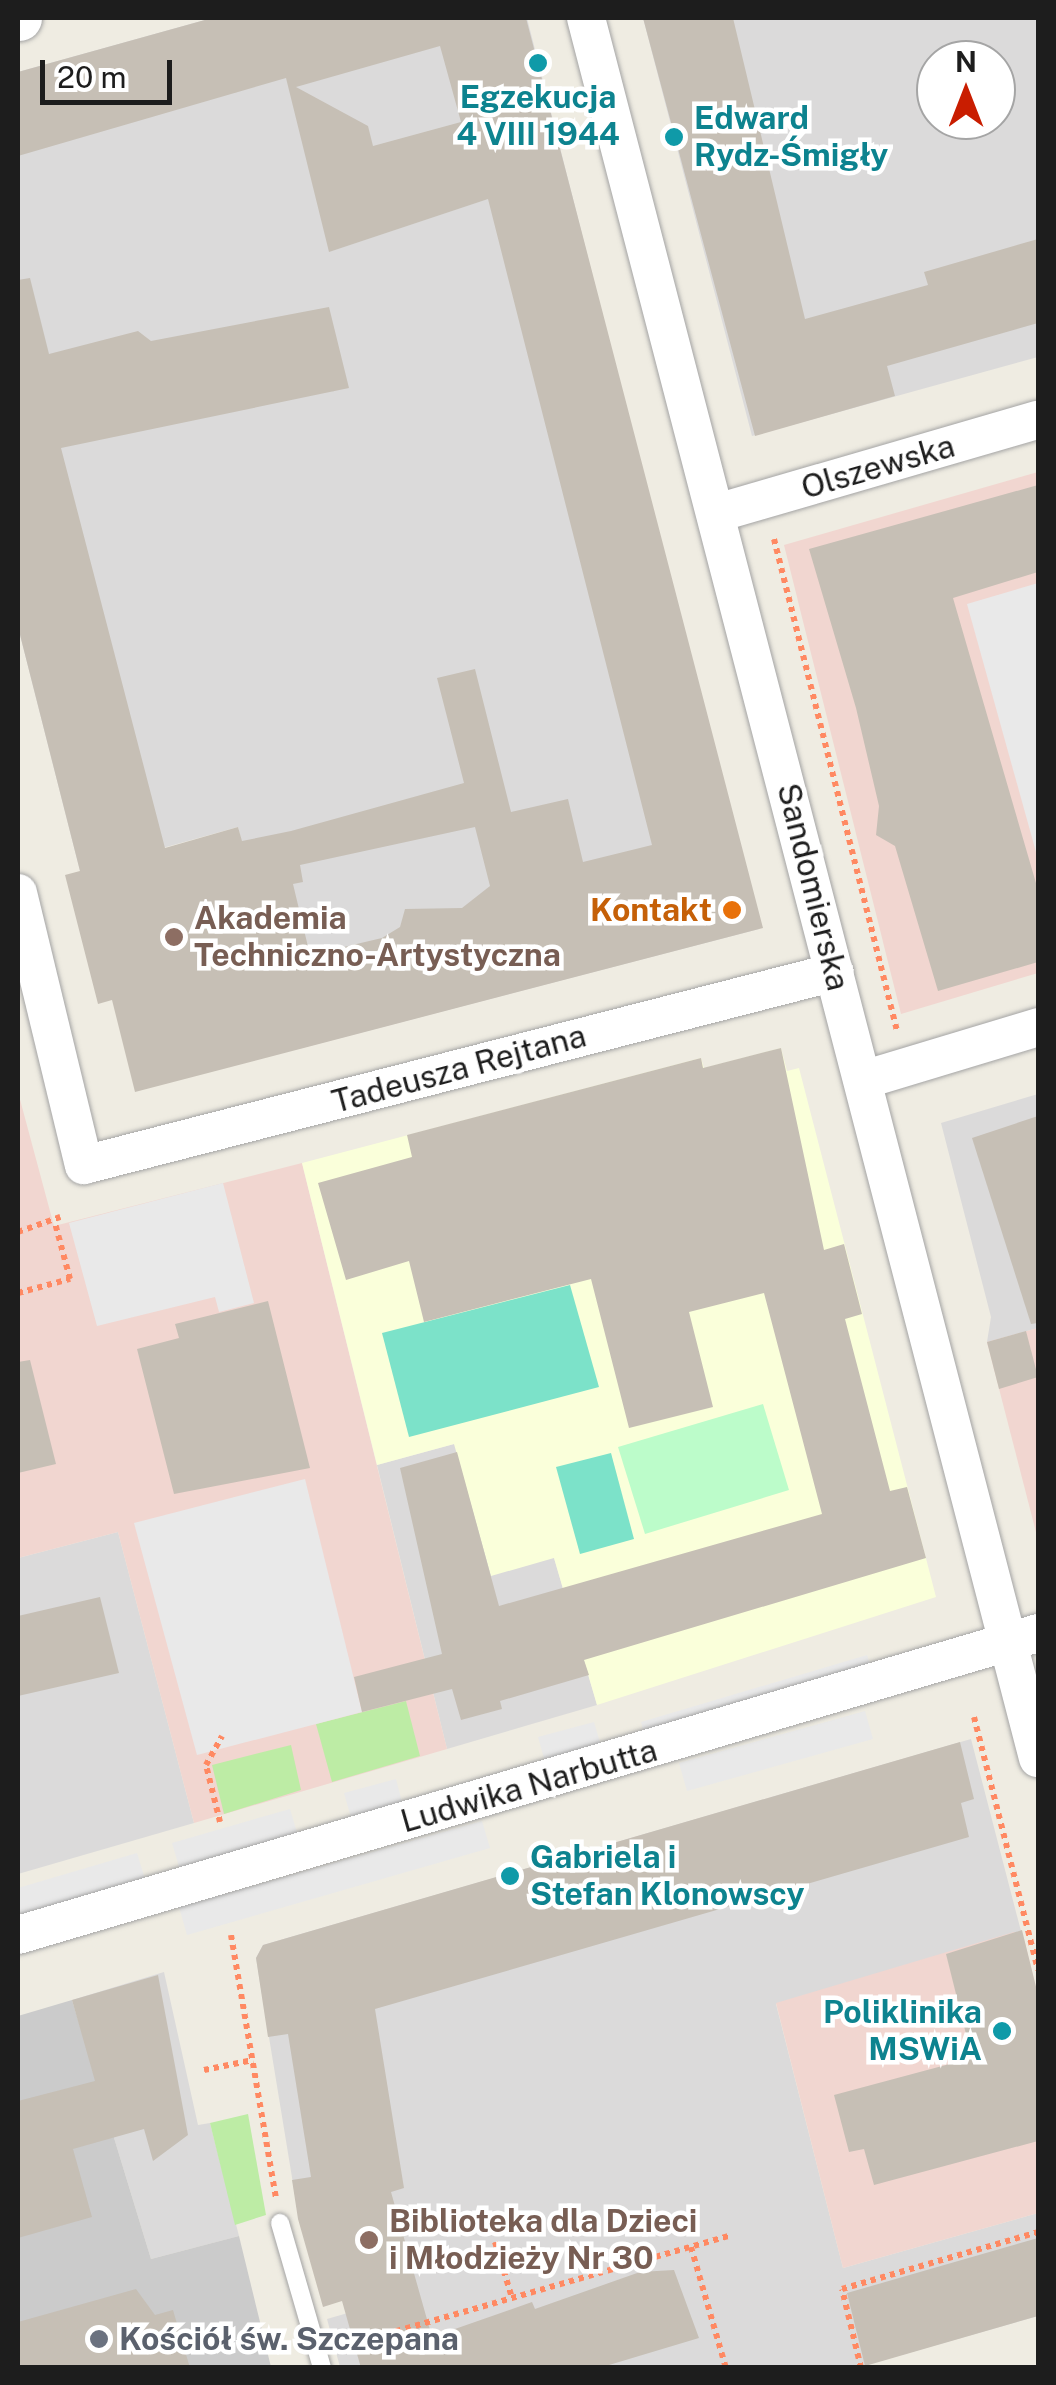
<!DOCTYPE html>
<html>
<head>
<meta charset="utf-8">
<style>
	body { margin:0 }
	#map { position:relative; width:1056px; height:2385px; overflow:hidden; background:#efece2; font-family:"Public Sans",sans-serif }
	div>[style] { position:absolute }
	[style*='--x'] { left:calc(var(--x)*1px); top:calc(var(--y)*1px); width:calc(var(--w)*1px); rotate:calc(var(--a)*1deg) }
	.residential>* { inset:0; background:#dbdada }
	.commercial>* { inset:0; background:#f1d6d0 }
	.education>* { inset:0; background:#faffda }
	.religious>* { inset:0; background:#cbcbcb }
	.grass>* { inset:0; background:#bdeca5 }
	.park>* { inset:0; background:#bcfcca }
	.pitch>* { inset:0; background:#7ce2c9 }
	.parking>* { inset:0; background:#e9e9e9 }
	.building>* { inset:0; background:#c6bfb5 }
	.path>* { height:6px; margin-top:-3px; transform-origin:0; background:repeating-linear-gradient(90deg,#ff8962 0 5px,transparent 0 10px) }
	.roads { filter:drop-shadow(0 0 2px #a4a4a4) drop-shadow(0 0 2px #a4a4a4) }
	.service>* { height:18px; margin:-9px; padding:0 9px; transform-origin:9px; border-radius:9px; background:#fff }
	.minor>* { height:38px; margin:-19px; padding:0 19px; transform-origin:19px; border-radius:19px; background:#fff }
	.tertiary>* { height:45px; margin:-22.5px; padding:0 22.5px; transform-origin:22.5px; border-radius:22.5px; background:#fff }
	.dots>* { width:28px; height:28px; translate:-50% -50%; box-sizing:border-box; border:5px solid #fff; border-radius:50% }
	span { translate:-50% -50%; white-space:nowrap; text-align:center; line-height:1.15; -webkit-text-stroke:9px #fff; paint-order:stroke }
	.culture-label { font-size:32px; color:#0d838f; font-weight:700 }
	.left { translate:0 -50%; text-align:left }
	.right { translate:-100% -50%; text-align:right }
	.street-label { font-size:32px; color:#1d1d1d }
	.food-label { font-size:32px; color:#c56008; font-weight:700 }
	.education-label { font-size:32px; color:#785e54; font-weight:700 }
	.worship-label { font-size:32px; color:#5b616d; font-weight:700 }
	.frame { position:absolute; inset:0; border:20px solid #1d1d1d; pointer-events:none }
	.north { position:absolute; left:916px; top:40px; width:100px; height:100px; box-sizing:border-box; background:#fff; border:2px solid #a5a5a5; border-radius:50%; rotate:0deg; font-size:28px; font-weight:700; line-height:40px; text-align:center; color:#1d1d1d }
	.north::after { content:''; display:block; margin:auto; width:35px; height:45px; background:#c91d00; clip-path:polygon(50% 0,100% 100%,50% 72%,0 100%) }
	.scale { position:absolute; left:40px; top:60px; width:132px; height:45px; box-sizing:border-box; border:5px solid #1d1d1d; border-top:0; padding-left:12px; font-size:30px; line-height:35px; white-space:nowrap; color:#1d1d1d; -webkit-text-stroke:8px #fff; paint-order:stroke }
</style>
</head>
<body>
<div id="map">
	<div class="residential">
		<div style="clip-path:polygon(212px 18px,527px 18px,759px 929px,294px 1050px,238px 827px,80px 871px,18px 627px,18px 72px)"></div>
		<div style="clip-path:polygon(evenodd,643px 18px,1038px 18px,1038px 357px,752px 436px,643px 18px,936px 60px,996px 60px,996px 120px,936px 120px,936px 60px)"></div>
		<div style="clip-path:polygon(1038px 1094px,1038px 1328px,987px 1342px,991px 1317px,941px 1123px)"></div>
		<div style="clip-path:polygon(454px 1444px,554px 1558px,597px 1705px,447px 1749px,377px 1465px)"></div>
		<div style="clip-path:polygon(118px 1532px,194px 1823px,18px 1874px,18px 1558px)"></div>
		<div style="clip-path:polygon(971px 1739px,1022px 1935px,776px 2004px,843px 2268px,1038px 2213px,1038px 2316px,859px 2367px,340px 2367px,327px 2319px,379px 2304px,299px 2220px,256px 1958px,263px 1945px)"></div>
		<div style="clip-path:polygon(164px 1972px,198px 2125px,210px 2123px,239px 2236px,151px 2259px,72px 2000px)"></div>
	</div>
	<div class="commercial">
		<div style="clip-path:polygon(1038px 472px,1038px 973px,901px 1014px,784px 545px)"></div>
		<div style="clip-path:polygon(18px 1092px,54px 1226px,302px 1163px,447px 1749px,194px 1823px,118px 1532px,18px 1558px)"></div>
		<div style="clip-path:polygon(1038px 1328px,1038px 1540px,987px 1342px)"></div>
		<div style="clip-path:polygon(1014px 1932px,1024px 1939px,1038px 1995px,1038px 2213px,843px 2268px,776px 2003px)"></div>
	</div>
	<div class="education">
		<div style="clip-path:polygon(781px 1048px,787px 1071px,799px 1068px,936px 1597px,597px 1705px,554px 1558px,491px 1576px,454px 1444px,377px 1465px,302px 1163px,701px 1058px,704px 1068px)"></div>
	</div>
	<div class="religious">
		<div style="clip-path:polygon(72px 2000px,151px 2259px,239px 2236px,271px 2367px,18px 2368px,18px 2016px)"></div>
	</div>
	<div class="grass">
		<div style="clip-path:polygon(406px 1701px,420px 1756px,332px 1782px,316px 1724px)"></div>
		<div style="clip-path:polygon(291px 1745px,301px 1790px,224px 1814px,212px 1765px)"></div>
		<div style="clip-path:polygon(248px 2114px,266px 2215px,235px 2225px,210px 2123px)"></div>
	</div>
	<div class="park">
		<div style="clip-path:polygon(763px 1404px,789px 1490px,645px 1534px,618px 1447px)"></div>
	</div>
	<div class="pitch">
		<div style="clip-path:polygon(570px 1285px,599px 1387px,409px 1437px,382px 1333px)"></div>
		<div style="clip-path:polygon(611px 1453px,634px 1539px,580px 1554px,556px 1467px)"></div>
	</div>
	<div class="parking">
		<div style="clip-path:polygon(1038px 583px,1038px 851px,1036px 852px,967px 604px)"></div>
		<div style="clip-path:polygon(223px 1183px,254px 1303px,219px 1312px,215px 1297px,97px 1326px,69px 1223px)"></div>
		<div style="clip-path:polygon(305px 1479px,362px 1712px,197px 1755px,134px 1523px)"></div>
		<div style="clip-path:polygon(867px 1655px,872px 1670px,645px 1737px,641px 1722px)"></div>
		<div style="clip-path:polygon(865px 1711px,873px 1739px,687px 1791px,679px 1763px)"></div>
		<div style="clip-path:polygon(594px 1722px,602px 1749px,546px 1765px,538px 1737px)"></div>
		<div style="clip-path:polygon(396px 1779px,403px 1806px,352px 1821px,344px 1793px)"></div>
		<div style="clip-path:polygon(290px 1809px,298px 1836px,180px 1870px,172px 1843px)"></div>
		<div style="clip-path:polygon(482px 1821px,490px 1848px,187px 1935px,179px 1907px)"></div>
		<div style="clip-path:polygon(137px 1853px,145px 1879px,18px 1916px,18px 1888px)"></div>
	</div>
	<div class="building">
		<div style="clip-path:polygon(evenodd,212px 18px,526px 18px,763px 928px,135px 1092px,112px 1000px,98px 1004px,65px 875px,80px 871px,18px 627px,18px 280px,30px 278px,49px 354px,138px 331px,151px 341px,329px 307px,349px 388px,61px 448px,165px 848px,238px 827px,242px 841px,291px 831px,464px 783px,437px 678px,475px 669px,511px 812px,568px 799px,583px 862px,652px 845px,488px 199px,329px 252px,286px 78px,18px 156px,18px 72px,212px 18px,440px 46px,461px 122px,373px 146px,368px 126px,296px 87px,440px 46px,212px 18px,475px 827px,490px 886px,462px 908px,405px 909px,400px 927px,382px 938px,310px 955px,293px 884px,303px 882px,300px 865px,475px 827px)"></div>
		<div style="clip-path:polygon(643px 18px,733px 18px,805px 319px,928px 285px,924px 272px,1038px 239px,1038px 323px,887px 366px,895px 396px,755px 436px)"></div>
		<div style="clip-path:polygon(1038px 485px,1038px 572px,953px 598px,1038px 890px,1038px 962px,938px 991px,895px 846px,876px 835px,879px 806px,856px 708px,809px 549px)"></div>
		<div style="clip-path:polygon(781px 1048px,824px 1250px,844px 1244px,862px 1314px,845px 1319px,890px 1491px,907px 1487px,926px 1558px,584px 1660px,589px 1675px,500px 1701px,502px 1709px,461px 1720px,452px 1689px,362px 1712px,354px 1677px,442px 1654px,400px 1468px,457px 1452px,499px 1606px,822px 1514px,764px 1293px,689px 1312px,713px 1407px,629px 1428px,591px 1279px,424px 1322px,409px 1261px,346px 1280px,318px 1183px,412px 1157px,407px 1135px,701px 1058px,703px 1068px)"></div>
		<div style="clip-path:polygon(1038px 1116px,1038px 1323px,1031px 1324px,972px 1138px)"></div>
		<div style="clip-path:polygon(268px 1301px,310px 1468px,174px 1494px,137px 1349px,179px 1338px,175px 1324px)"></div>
		<div style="clip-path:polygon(1026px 1331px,1038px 1377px,999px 1389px,987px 1342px)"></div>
		<div style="clip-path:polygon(30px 1360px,56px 1464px,18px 1473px,18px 1362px)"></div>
		<div style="clip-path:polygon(100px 1597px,119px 1673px,18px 1696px,18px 1616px)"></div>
		<div style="clip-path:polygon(960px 1742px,974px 1799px,961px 1803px,969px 1837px,375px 2009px,404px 2188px,391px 2192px,432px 2337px,532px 2302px,535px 2309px,640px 2272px,674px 2270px,699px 2338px,599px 2368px,361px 2368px,342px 2301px,323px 2307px,298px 2219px,292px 2180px,311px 2177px,288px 2034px,268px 2037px,256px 1958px,263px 1945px)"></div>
		<div style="clip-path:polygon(1022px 1930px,1038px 1995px,1038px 2141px,874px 2185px,864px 2149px,849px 2152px,834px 2095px,972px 2058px,946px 1954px)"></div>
		<div style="clip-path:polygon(158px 1975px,188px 2135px,153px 2161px,144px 2129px,73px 2149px,92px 2217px,18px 2238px,18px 2101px,95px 2081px,72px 2000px)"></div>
		<div style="clip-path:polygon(1038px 2238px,1038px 2316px,865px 2366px,847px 2293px)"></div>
		<div style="clip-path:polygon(136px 2289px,155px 2315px,173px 2310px,190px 2368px,18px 2368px,18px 2322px)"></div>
	</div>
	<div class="path">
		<div style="--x:774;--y:539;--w:507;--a:75.96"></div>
		<div style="--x:18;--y:1232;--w:45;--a:-19.7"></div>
		<div style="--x:18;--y:1293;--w:54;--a:-15.1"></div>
		<div style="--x:70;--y:1279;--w:58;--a:-105"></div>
		<div style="--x:974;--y:1717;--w:261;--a:75.8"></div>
		<div style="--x:220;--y:1822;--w:59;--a:-103.8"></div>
		<div style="--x:206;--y:1765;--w:33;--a:-61"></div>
		<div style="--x:231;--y:1935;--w:266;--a:80.3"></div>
		<div style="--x:204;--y:2070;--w:50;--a:-11.5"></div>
		<div style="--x:495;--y:2242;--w:59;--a:73.1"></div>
		<div style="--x:691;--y:2247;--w:126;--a:73.9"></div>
		<div style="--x:348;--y:2345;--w:398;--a:-16"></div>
		<div style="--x:861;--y:2368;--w:81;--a:-103.5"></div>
		<div style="--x:842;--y:2289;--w:204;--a:-16.2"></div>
	</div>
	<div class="roads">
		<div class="service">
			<div style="--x:280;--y:2223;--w:151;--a:73.8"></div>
		</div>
		<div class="minor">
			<div style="--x:586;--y:18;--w:1798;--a:75.44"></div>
			<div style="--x:717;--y:513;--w:334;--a:-16.2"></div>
			<div style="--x:18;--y:893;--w:280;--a:76.4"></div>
			<div style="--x:84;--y:1165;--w:775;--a:-14.41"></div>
			<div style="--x:863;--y:1080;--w:183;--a:-16.8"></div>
			<div style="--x:18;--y:1935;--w:1064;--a:-16.49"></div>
		</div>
		<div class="tertiary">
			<div style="--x:18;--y:18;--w:1;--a:0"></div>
		</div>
	</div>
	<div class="dots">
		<div style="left:538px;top:63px;background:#0f9aa8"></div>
		<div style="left:674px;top:137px;background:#0f9aa8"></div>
		<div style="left:732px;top:910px;background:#e8710a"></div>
		<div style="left:174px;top:937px;background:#8d6e63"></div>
		<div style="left:510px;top:1876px;background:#0f9aa8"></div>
		<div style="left:1002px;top:2031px;background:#0f9aa8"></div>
		<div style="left:369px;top:2240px;background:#8d6e63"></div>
		<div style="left:99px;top:2339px;background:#6b7280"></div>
	</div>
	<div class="culture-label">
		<span style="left:538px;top:116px">Egzekucja<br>4 VIII 1944</span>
		<span class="left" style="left:694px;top:137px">Edward<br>Rydz-Śmigły</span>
		<span class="left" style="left:530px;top:1876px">Gabriela i<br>Stefan Klonowscy</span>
		<span class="right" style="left:982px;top:2031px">Poliklinika<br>MSWiA</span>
	</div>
	<div class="street-label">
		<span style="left:878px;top:467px;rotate:-16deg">Olszewska</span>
		<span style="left:813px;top:887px;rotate:76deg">Sandomierska</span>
		<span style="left:459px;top:1069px;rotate:-15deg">Tadeusza Rejtana</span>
		<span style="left:529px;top:1786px;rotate:-16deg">Ludwika Narbutta</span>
	</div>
	<div class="food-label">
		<span class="right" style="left:712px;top:910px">Kontakt</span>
	</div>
	<div class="education-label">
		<span class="left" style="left:194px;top:937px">Akademia<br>Techniczno-Artystyczna</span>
		<span class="left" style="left:389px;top:2240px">Biblioteka dla Dzieci<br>i Młodzieży Nr 30</span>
	</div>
	<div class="worship-label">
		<span class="left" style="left:119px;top:2339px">Kościół św. Szczepana</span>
	</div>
	<div class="frame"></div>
	<div class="north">N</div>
	<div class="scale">20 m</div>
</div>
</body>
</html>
